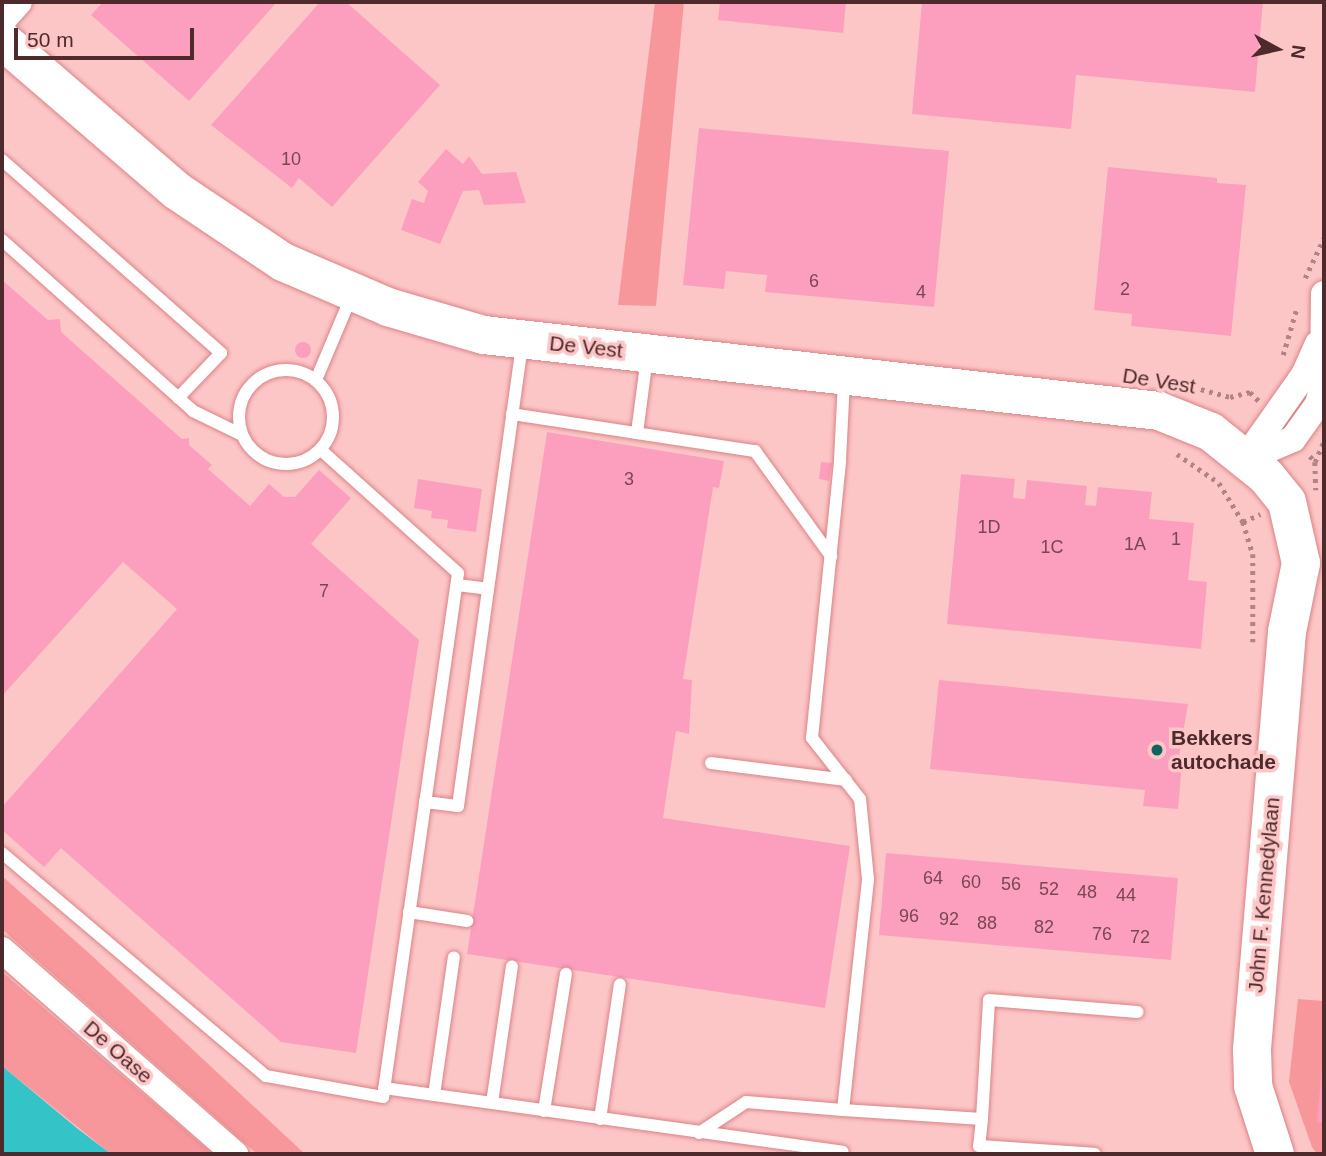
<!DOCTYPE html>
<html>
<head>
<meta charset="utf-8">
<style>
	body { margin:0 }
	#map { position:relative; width:1326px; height:1156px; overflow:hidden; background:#fdc6c6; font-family:Helvetica,sans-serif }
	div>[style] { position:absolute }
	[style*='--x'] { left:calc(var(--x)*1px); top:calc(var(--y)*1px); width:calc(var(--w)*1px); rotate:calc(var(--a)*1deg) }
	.green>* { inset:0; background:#f7979b }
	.water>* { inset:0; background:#34c4c8 }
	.building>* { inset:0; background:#fc9fbf }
	.round { border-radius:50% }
	.path>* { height:4.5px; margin-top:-2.25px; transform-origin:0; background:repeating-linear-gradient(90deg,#b28384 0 3.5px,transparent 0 8.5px) }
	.roads { filter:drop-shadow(0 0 2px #da8488) drop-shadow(0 0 2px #da8488) }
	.lane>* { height:12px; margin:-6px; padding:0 6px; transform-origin:6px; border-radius:6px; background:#fff }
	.lane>.ring { margin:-6px; padding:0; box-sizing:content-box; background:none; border:12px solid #fff; border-radius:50% }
	.street>* { height:26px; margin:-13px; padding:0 13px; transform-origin:13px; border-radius:13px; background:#fff }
	.primary>* { height:38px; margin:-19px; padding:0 19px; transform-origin:19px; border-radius:19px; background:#fff }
	.dots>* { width:19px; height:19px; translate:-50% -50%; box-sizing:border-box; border:4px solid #fdc6c6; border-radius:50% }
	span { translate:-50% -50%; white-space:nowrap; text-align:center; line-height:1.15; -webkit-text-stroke:7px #fdc6c6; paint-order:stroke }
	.number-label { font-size:18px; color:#7a4751 }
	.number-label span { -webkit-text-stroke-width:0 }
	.street-label { font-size:21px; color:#4e2a2c }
	.poi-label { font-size:21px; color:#4e2a2c; font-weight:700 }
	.left { translate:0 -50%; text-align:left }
	.frame { position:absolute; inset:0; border:4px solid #4e2a2c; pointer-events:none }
	.north { position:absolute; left:1242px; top:14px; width:70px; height:70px; -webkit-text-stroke:5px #fdc6c6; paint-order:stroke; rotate:98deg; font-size:19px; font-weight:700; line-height:28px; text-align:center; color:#4e2a2c }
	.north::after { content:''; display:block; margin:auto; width:24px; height:32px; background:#4e2a2c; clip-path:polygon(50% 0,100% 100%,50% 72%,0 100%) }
	.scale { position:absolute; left:14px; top:28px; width:180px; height:32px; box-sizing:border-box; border:4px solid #4e2a2c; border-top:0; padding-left:9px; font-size:21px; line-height:24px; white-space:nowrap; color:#4e2a2c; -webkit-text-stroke:5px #fdc6c6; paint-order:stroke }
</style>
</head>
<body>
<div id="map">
	<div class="green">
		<div style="clip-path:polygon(655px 2px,684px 2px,656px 306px,618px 305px)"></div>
		<div style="clip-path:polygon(2px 876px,90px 954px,305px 1154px,257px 1154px,2px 929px)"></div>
		<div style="clip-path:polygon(2px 972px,213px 1154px,111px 1154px,2px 1066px)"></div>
		<div style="clip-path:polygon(1298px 999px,1324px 1001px,1324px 1154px,1317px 1154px,1312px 1147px,1289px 1082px)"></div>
	</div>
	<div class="water">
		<div style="clip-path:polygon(2px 1066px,78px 1129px,111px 1154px,2px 1154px)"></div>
	</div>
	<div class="building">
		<div style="clip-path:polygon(103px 2px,277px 2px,189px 101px,91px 15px)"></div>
		<div style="clip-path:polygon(320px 2px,346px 2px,440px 85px,332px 207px,299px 178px,292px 188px,211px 125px)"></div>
		<div style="clip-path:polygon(720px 2px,846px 2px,843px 33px,718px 20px)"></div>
		<div style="clip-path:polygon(922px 2px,1263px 2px,1255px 92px,1076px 75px,1071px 129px,912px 114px)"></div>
		<div style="clip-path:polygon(699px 128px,949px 151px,934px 307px,765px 292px,767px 275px,726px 271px,724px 289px,683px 285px)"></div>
		<div style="clip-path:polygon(446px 149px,463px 164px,469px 156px,482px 174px,516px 172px,526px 203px,484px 205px,479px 190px,463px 191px,440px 244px,401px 230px,412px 199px,424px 203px,428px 191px,418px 182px)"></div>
		<div style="clip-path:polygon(1108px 167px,1217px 178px,1217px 183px,1246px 185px,1231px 336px,1131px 326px,1132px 314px,1094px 310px)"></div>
		<div style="clip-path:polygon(2px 280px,48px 320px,60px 319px,61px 332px,182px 439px,189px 438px,189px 445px,212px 465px,208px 469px,250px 506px,269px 484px,284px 497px,295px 497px,319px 470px,351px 498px,311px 544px,419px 640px,356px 1053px,281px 1042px,61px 848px,44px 867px,2px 830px,2px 807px,177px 609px,123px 562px,2px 696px)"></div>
		<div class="round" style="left:295px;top:342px;width:16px;height:16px"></div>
		<div style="clip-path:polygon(547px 432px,724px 461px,719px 488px,713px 487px,683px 679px,692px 680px,689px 734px,676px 731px,663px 818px,850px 846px,825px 1008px,467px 954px)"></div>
		<div style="clip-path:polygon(821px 462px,832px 463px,829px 481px,819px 479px)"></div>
		<div style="clip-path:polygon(961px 474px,1015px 479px,1013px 498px,1025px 499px,1027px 480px,1087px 486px,1085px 505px,1096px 506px,1098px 487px,1152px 492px,1149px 519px,1194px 523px,1188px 580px,1207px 582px,1201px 649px,947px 624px)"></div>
		<div style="clip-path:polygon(418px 479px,482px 489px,476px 532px,447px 528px,448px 520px,431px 518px,432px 511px,414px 508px)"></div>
		<div style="clip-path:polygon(939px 680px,1188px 704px,1178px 762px,1182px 763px,1178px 809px,1143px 806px,1145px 790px,930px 769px)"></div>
		<div style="clip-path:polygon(886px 853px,1178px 878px,1171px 960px,879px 935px)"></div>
		<div style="clip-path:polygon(1322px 1068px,1324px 1068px,1324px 1123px,1317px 1122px)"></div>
	</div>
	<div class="path">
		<div style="--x:1305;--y:278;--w:44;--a:-64.6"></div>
		<div style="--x:1283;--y:355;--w:50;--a:-73.7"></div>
		<div style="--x:1160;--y:378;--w:73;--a:15.2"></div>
		<div style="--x:1230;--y:397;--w:21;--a:-14"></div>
		<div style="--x:1250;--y:392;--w:13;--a:45"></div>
		<div style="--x:1177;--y:454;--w:51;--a:34.6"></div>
		<div style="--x:1219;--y:483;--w:46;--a:58.4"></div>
		<div style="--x:1243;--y:522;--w:34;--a:73"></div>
		<div style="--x:1253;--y:554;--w:88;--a:90"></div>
		<div style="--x:1310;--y:456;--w:8;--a:50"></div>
		<div style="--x:1315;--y:462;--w:28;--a:88"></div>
		<div style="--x:1315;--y:462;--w:21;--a:-67"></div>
		<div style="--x:1243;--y:522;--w:19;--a:-25"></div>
	</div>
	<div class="roads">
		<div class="lane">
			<div style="--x:2;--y:160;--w:292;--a:41.4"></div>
			<div style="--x:221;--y:353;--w:62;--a:133.7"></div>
			<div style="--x:2;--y:240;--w:256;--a:41.8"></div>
			<div style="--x:193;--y:411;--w:55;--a:26.1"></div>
			<div class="ring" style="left:239px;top:370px;width:82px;height:82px"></div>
			<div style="--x:316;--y:380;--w:90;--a:-67.1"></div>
			<div style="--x:512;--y:414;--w:246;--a:8.7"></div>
			<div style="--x:755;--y:451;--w:130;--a:54.1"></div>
			<div style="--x:637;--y:433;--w:77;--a:-82.5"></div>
			<div style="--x:457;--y:585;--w:31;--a:7"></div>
			<div style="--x:711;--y:763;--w:136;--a:7.2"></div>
			<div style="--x:425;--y:802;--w:33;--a:7"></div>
			<div style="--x:458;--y:806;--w:466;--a:-82.1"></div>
			<div style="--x:2;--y:853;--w:346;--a:40.2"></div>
			<div style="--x:266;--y:1076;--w:119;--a:10.2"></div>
			<div style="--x:383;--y:1097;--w:529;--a:-81.85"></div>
			<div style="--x:458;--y:573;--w:184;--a:-138.1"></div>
			<div style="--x:409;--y:912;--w:59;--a:8.8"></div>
			<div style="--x:384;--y:1088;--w:463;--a:7.9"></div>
			<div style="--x:434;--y:1095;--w:139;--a:-81.8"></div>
			<div style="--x:492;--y:1103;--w:138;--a:-81.7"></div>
			<div style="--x:843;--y:1110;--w:139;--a:3.7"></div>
			<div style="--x:982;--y:1119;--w:119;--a:-86.6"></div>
			<div style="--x:989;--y:1000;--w:149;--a:4.6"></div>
			<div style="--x:544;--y:1111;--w:139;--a:-80.9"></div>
			<div style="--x:600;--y:1119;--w:136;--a:-81.6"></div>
			<div style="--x:982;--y:1119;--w:27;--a:96"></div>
			<div style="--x:979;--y:1146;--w:116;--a:3.9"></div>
			<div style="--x:699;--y:1133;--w:56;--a:-33.4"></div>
			<div style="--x:746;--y:1102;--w:97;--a:4.7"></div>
			<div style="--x:843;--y:1110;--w:232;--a:-83.8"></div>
			<div style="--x:868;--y:879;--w:80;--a:-95.7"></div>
			<div style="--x:860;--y:799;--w:78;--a:-128.2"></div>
			<div style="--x:812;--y:738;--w:279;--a:-84.2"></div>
			<div style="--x:840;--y:460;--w:79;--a:-87.1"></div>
		</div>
		<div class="street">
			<div style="--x:2;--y:21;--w:25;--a:-48"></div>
			<div style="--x:1244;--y:460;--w:53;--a:-23.2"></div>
			<div style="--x:1293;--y:439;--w:43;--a:-54.5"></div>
			<div style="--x:1318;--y:404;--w:20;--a:-75"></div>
			<div style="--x:1323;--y:385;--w:91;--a:-89.4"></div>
			<div style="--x:1244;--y:460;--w:104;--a:-54.8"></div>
			<div style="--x:1304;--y:375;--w:34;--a:-66"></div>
			<div style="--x:2;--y:950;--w:310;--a:41.2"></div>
		</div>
		<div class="primary">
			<div style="--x:2;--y:40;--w:231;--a:40.8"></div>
			<div style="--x:177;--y:191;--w:128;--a:33.8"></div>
			<div style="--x:283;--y:262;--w:114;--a:23.2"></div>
			<div style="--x:388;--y:307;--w:100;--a:16.3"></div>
			<div style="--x:484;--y:335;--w:679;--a:6.42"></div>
			<div style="--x:1159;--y:411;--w:56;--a:22"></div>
			<div style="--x:1211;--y:432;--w:70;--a:38.7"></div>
			<div style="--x:1266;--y:476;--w:33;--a:51"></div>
			<div style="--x:1287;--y:502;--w:63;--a:77.1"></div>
			<div style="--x:1301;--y:563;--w:70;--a:101.5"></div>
			<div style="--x:1287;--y:632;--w:420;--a:94.8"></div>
			<div style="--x:1252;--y:1051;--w:35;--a:88"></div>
			<div style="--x:1253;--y:1086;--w:71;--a:72.1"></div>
		</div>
	</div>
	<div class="dots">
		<div style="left:1157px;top:750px;background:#126264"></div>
	</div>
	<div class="number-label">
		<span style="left:291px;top:159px">10</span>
		<span style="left:814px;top:281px">6</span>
		<span style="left:1125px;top:289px">2</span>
		<span style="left:921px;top:292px">4</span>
		<span style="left:629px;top:479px">3</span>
		<span style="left:989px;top:527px">1D</span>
		<span style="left:1176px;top:539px">1</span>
		<span style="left:1135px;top:544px">1A</span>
		<span style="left:1052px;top:547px">1C</span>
		<span style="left:324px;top:591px">7</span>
		<span style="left:933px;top:878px">64</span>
		<span style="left:971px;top:882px">60</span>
		<span style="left:1011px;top:884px">56</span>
		<span style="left:1049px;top:889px">52</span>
		<span style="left:1087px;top:892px">48</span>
		<span style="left:1126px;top:895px">44</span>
		<span style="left:909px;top:916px">96</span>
		<span style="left:949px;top:919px">92</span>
		<span style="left:987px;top:923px">88</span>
		<span style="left:1044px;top:927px">82</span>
		<span style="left:1102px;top:934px">76</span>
		<span style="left:1140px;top:937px">72</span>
	</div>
	<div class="street-label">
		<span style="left:586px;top:347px;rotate:6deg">De Vest</span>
		<span style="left:1159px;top:381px;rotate:9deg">De Vest</span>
		<span style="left:1264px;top:895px;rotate:-85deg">John F. Kennedylaan</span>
		<span style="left:118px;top:1052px;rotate:41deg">De Oase</span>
	</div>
	<div class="poi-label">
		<span class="left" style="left:1171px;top:750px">Bekkers<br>autochade</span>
	</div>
	<div class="frame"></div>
	<div class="north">N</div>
	<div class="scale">50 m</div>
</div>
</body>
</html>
